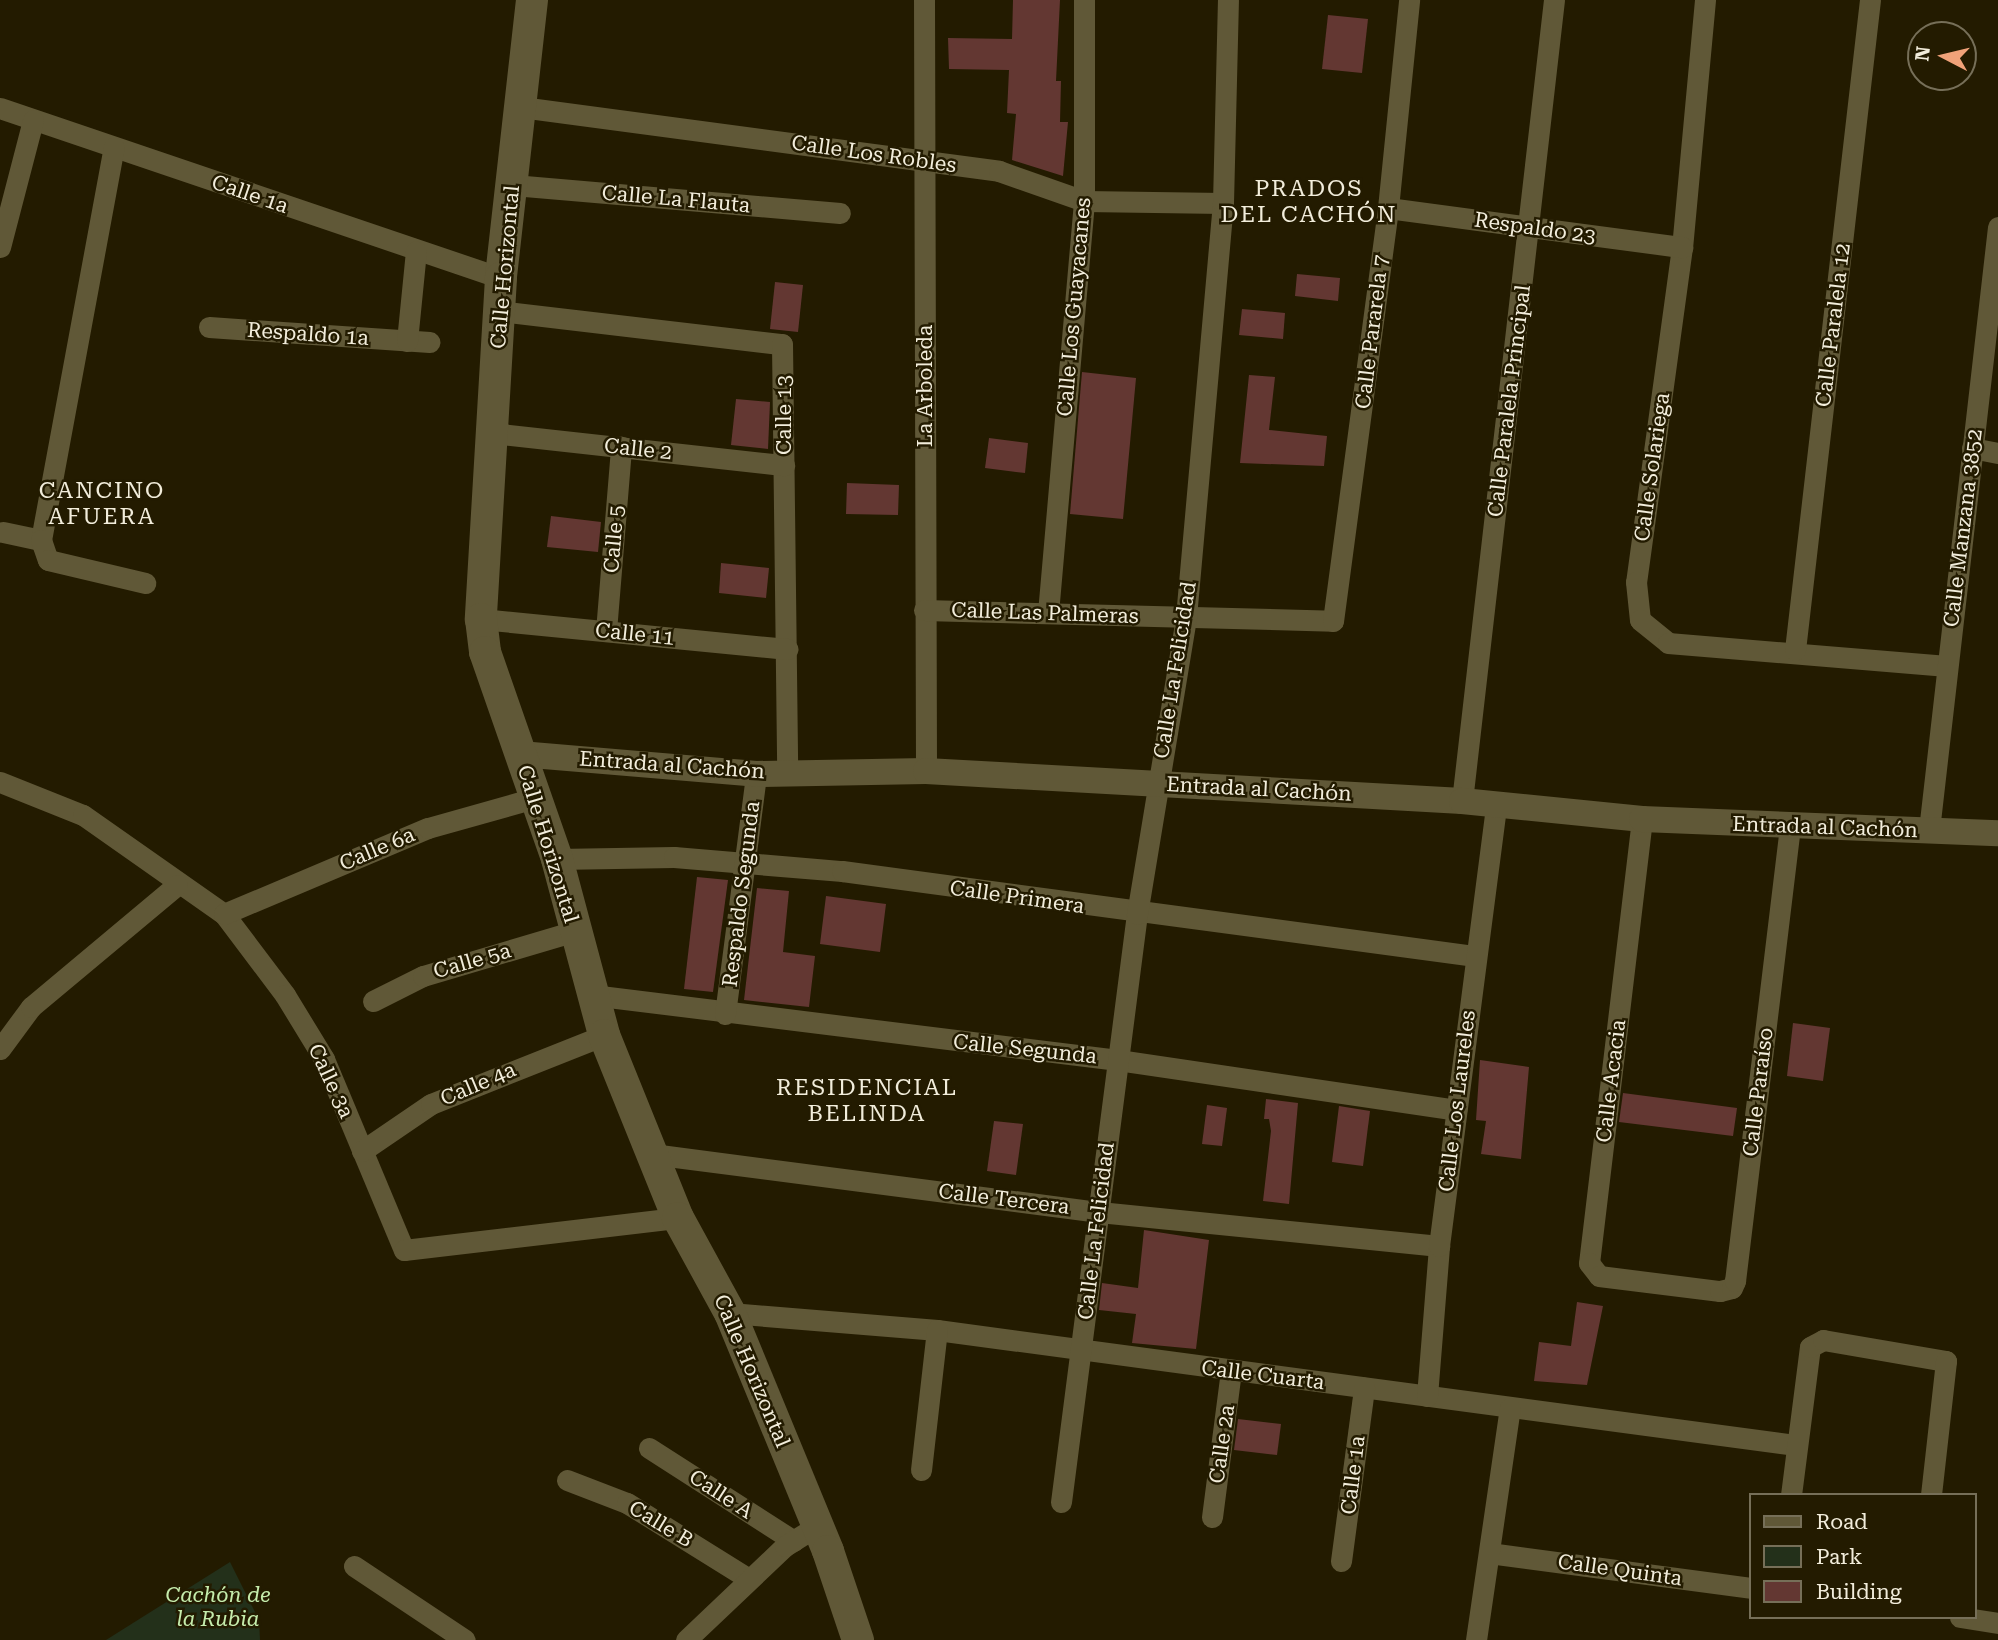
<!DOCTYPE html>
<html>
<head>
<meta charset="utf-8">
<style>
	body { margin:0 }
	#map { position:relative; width:1998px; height:1640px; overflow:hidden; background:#231b00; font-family:"Roboto Serif",serif }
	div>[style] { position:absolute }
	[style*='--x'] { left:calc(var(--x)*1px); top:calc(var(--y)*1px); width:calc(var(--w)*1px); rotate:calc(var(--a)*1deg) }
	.green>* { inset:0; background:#23301a }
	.building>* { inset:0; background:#633732 }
	.minor>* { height:21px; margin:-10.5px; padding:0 10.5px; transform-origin:10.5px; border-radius:10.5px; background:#605837 }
	.tertiary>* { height:26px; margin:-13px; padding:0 13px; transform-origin:13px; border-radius:13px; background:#605837 }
	.secondary>* { height:32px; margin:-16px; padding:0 16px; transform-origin:16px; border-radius:16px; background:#605837 }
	span { translate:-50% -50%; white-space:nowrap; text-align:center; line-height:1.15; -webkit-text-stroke:5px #231b00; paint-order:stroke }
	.street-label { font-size:21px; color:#f2eddb }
	.park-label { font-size:21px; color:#c5ecac; font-style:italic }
	.neighbourhood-label { font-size:23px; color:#f2eddb; letter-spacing:2px }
	.legend { position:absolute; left:1749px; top:1493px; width:228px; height:126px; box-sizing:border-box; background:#231b00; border:2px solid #766f58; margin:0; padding:9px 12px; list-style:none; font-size:21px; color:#f2eddb }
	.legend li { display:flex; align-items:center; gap:14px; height:35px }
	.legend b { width:35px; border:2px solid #766f58 }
	.north { position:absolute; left:1907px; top:21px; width:70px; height:70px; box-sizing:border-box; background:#231b00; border:2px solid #766f58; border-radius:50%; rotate:277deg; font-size:19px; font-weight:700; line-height:28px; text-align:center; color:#f2eddb }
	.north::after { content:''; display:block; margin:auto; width:24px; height:32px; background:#f0a279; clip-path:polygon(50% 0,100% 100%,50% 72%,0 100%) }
</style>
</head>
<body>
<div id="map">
	<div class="green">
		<div style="clip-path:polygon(230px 1562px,259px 1620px,260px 1640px,106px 1640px)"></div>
	</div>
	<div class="building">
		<div style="clip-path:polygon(1013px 0,1060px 0,1056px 81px,1061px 81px,1060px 122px,1068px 122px,1063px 176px,1012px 160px,1016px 114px,1007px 113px,1009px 70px,949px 69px,948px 38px,1012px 39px)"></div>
		<div style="clip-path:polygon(1328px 15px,1368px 19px,1362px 73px,1322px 69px)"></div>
		<div style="clip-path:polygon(1297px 274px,1340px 278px,1338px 301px,1295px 296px)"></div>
		<div style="clip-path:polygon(775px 282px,803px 285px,798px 332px,770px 329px)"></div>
		<div style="clip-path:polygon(1242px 309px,1285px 313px,1283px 339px,1239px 335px)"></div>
		<div style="clip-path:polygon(1082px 372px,1136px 378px,1123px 519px,1070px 514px)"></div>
		<div style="clip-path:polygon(1249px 375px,1275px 377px,1269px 430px,1327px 436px,1324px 466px,1240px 463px)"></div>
		<div style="clip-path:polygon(736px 399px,770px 402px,768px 449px,731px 445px)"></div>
		<div style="clip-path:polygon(989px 438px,1028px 443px,1025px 473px,985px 468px)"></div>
		<div style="clip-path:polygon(847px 483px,899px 485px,898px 515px,846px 514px)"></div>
		<div style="clip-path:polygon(551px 516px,601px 522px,598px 552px,547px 547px)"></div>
		<div style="clip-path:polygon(721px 563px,769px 568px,766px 598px,719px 593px)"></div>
		<div style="clip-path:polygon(697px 877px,728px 880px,713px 992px,684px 989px)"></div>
		<div style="clip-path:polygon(757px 888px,789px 891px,783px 952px,815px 956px,809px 1007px,744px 1000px)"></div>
		<div style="clip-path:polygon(826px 896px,886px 904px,880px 952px,820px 944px)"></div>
		<div style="clip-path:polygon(1793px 1023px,1830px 1028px,1823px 1081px,1787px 1076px)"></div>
		<div style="clip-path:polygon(1480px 1060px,1529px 1067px,1521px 1159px,1481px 1154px,1486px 1121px,1476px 1120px)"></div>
		<div style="clip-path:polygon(1623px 1093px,1737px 1108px,1733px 1136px,1619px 1122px)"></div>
		<div style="clip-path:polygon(1266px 1099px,1298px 1103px,1289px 1204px,1263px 1201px,1271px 1131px,1269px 1119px,1264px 1119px)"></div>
		<div style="clip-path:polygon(1207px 1105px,1227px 1108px,1222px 1146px,1202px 1144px)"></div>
		<div style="clip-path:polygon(1339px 1106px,1370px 1111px,1363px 1166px,1332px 1162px)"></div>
		<div style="clip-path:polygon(994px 1121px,1023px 1124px,1016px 1175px,987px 1171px)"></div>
		<div style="clip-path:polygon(1144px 1230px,1209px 1240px,1196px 1349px,1132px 1343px,1136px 1314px,1099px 1310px,1102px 1283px,1138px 1288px)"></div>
		<div style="clip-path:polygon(1577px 1302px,1603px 1306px,1587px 1385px,1534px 1381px,1539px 1342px,1571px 1346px)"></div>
		<div style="clip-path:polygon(1238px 1419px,1281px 1424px,1277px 1455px,1234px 1450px)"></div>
	</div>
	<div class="minor">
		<div style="--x:924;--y:0;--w:771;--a:89.85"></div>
		<div style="--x:1705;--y:0;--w:248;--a:95.3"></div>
		<div style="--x:1682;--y:247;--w:338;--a:97.8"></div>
		<div style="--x:1636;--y:582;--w:38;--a:84"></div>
		<div style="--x:1640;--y:620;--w:36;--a:39"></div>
		<div style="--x:1668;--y:643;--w:280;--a:4.7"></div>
		<div style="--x:521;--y:107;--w:482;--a:7.6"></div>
		<div style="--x:999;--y:171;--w:90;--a:19.4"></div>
		<div style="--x:1084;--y:201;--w:139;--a:0.8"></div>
		<div style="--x:0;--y:108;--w:529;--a:18.74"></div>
		<div style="--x:513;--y:185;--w:328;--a:4.9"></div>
		<div style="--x:1388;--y:208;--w:297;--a:7.6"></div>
		<div style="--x:0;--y:247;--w:131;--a:-75.4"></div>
		<div style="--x:499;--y:311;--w:285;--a:6.7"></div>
		<div style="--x:782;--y:344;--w:427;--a:89.3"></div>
		<div style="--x:209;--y:327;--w:221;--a:3.9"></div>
		<div style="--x:407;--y:341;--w:90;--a:-84.3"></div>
		<div style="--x:492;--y:433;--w:294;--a:6.3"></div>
		<div style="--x:1972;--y:448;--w:26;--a:11"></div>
		<div style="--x:3;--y:532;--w:39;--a:12"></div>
		<div style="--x:41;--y:540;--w:399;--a:-79.5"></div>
		<div style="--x:41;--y:540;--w:21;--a:71"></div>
		<div style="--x:48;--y:560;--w:100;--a:13.3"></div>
		<div style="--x:924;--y:610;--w:409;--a:1.5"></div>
		<div style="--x:1333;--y:621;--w:417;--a:-82.4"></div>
		<div style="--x:1388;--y:208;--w:209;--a:-84.2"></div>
		<div style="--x:1048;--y:613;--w:414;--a:-85"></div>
		<div style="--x:1084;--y:201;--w:201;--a:-90"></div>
		<div style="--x:481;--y:619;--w:308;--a:5.6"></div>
		<div style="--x:606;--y:631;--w:185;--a:-85.3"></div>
		<div style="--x:1795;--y:650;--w:654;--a:-83.42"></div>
		<div style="--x:0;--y:782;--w:89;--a:21.7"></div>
		<div style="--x:83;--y:815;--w:172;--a:35.1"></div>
		<div style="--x:224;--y:914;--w:101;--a:53"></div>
		<div style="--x:285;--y:995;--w:75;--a:58.6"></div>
		<div style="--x:324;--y:1059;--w:207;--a:67.3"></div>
		<div style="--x:404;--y:1250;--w:276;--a:-6.7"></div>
		<div style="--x:1462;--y:801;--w:806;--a:-83.45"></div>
		<div style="--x:1642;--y:819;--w:447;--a:96.8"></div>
		<div style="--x:1589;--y:1263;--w:16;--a:52"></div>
		<div style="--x:1599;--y:1276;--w:122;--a:7.1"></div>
		<div style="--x:1720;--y:1291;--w:12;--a:-14"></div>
		<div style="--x:1732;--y:1288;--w:8;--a:-67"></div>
		<div style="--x:1735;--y:1281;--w:457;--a:-83.1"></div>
		<div style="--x:1929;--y:830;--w:607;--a:-83.47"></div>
		<div style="--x:557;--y:859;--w:117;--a:-1"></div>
		<div style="--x:674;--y:857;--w:169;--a:4.8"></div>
		<div style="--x:842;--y:871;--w:639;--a:7.65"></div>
		<div style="--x:224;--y:914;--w:221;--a:-22.9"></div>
		<div style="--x:428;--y:828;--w:111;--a:-15.7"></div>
		<div style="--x:592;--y:995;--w:530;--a:7.04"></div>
		<div style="--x:1118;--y:1060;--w:342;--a:8.4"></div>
		<div style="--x:373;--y:1001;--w:56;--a:-26.6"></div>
		<div style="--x:423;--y:976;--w:159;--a:-16.5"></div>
		<div style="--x:725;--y:1014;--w:242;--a:-82.6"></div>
		<div style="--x:0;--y:1049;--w:52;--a:-53.6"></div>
		<div style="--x:31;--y:1007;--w:190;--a:-39.9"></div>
		<div style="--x:362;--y:1151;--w:83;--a:-34.3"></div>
		<div style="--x:431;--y:1104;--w:186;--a:-21.7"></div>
		<div style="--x:652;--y:1154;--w:451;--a:7.4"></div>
		<div style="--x:1099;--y:1212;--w:342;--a:5.7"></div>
		<div style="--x:730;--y:1313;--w:208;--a:4.7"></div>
		<div style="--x:937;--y:1330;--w:867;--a:7.63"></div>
		<div style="--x:1427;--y:1396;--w:150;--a:-85.4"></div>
		<div style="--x:1439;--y:1246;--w:444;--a:-82.6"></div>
		<div style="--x:649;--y:1448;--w:172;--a:32.7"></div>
		<div style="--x:921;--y:1470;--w:141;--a:-83.5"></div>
		<div style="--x:567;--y:1480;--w:64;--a:21"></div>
		<div style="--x:627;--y:1503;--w:144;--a:31.9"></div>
		<div style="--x:1791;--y:1495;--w:149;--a:-82.7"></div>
		<div style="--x:1810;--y:1347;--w:15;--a:-28"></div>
		<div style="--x:1823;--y:1340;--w:125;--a:9.7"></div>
		<div style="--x:1946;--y:1361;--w:135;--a:96.4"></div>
		<div style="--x:1061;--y:1502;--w:593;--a:-82.64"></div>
		<div style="--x:1137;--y:914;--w:301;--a:-80.6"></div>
		<div style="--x:1186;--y:617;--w:416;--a:-84.9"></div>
		<div style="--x:1223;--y:203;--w:203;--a:-88.6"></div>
		<div style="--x:1212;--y:1517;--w:147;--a:-82.6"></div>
		<div style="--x:1489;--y:1553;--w:264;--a:7.6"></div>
		<div style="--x:1341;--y:1561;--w:175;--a:-82.4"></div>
		<div style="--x:354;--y:1566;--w:133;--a:33.7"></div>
		<div style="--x:1960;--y:1617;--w:38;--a:9"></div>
		<div style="--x:686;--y:1640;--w:137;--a:-43.5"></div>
		<div style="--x:785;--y:1546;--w:38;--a:-32"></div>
		<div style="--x:1476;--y:1640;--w:234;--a:-81.7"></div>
	</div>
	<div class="tertiary">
		<div style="--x:520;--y:754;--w:237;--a:4.8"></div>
		<div style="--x:756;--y:774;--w:170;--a:-1"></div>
		<div style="--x:926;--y:771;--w:537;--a:3.2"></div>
		<div style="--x:1462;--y:801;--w:181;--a:5.7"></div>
		<div style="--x:1642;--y:819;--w:356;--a:2.3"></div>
	</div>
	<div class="secondary">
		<div style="--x:532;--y:0;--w:280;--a:96.4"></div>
		<div style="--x:501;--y:278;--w:342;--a:93.4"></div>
		<div style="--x:481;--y:619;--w:33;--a:83"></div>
		<div style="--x:485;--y:652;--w:219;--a:70.8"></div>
		<div style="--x:557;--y:859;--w:182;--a:75"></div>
		<div style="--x:604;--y:1035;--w:197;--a:68"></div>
		<div style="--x:678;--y:1218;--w:108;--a:61.3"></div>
		<div style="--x:730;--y:1313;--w:257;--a:67.6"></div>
		<div style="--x:828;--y:1551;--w:94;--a:71.4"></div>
	</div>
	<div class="street-label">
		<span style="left:874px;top:154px;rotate:8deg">Calle Los Robles</span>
		<span style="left:250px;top:194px;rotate:19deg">Calle 1a</span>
		<span style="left:676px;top:199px;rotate:5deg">Calle La Flauta</span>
		<span style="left:1535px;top:228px;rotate:8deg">Respaldo 23</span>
		<span style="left:505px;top:267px;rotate:-85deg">Calle Horizontal</span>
		<span style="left:1074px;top:307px;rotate:-85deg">Calle Los Guayacanes</span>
		<span style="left:1833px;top:325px;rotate:-83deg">Calle Paralela 12</span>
		<span style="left:1372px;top:332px;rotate:-83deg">Calle Pararela 7</span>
		<span style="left:308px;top:334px;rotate:4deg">Respaldo 1a</span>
		<span style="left:925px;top:386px;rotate:-90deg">La Arboleda</span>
		<span style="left:1509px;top:401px;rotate:-83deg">Calle Paralela Principal</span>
		<span style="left:784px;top:415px;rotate:-90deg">Calle 13</span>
		<span style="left:638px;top:449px;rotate:6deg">Calle 2</span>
		<span style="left:1652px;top:467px;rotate:-82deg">Calle Solariega</span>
		<span style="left:1963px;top:528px;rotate:-83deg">Calle Manzana 3852</span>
		<span style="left:614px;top:539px;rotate:-85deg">Calle 5</span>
		<span style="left:1045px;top:613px;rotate:2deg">Calle Las Palmeras</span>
		<span style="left:635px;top:634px;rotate:6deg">Calle 11</span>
		<span style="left:1175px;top:670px;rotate:-81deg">Calle La Felicidad</span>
		<span style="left:672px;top:765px;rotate:4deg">Entrada al Cachón</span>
		<span style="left:1259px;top:789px;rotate:3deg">Entrada al Cachón</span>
		<span style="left:1825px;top:827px;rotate:2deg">Entrada al Cachón</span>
		<span style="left:548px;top:844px;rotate:73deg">Calle Horizontal</span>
		<span style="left:377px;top:849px;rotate:-23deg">Calle 6a</span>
		<span style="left:741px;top:894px;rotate:-83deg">Respaldo Segunda</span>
		<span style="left:1017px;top:897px;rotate:8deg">Calle Primera</span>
		<span style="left:472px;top:961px;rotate:-16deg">Calle 5a</span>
		<span style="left:1025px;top:1049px;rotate:6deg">Calle Segunda</span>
		<span style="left:331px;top:1081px;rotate:65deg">Calle 3a</span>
		<span style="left:1611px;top:1081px;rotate:-83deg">Calle Acacia</span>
		<span style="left:478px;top:1084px;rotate:-23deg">Calle 4a</span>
		<span style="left:1758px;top:1092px;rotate:-83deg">Calle Paraíso</span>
		<span style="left:1457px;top:1101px;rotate:-83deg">Calle Los Laureles</span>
		<span style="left:1004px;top:1199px;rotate:7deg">Calle Tercera</span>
		<span style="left:1096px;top:1231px;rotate:-83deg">Calle La Felicidad</span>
		<span style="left:752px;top:1371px;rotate:67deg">Calle Horizontal</span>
		<span style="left:1263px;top:1375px;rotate:7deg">Calle Cuarta</span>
		<span style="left:1222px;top:1444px;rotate:-82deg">Calle 2a</span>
		<span style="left:1353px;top:1475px;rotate:-83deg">Calle 1a</span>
		<span style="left:721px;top:1494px;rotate:33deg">Calle A</span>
		<span style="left:661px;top:1524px;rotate:31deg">Calle B</span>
		<span style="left:1620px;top:1570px;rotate:8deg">Calle Quinta</span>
	</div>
	<div class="park-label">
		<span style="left:218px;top:1607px">Cachón de<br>la Rubia</span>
	</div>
	<div class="neighbourhood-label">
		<span style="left:1309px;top:202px">PRADOS<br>DEL CACHÓN</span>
		<span style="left:102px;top:504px">CANCINO<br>AFUERA</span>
		<span style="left:867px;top:1101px">RESIDENCIAL<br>BELINDA</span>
	</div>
	<ul class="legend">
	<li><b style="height:9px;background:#605837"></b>Road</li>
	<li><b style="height:19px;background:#23301a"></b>Park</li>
	<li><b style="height:19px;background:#633732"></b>Building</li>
	</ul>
	<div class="north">N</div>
</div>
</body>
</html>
